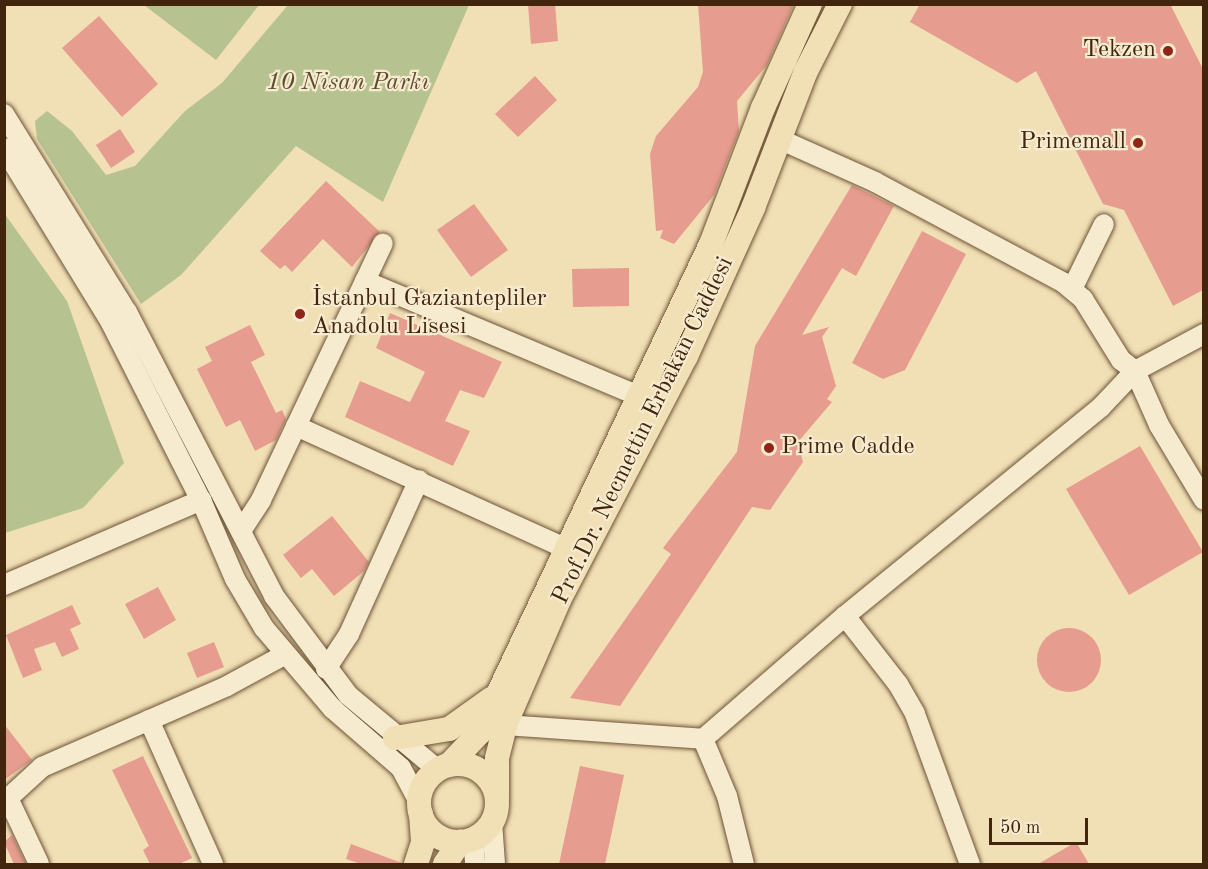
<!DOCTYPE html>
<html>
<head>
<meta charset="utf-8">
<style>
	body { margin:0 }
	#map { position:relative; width:1208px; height:869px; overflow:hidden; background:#f1dfb5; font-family:"Old Standard TT",serif }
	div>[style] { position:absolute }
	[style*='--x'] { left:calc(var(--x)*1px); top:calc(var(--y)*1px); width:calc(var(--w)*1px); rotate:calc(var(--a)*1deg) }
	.green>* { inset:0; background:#b6c290 }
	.building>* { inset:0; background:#e69c8e }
	.round { border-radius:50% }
	.roads { filter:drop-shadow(0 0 2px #6d5437) drop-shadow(0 0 2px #6d5437) }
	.minor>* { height:20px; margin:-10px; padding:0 10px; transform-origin:10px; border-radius:10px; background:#f6eacf }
	.major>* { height:24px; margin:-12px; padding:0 12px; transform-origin:12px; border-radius:12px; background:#f1dfb5 }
	.major>.ring { margin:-12px; padding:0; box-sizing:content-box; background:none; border:24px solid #f1dfb5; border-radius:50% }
	.dots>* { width:16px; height:16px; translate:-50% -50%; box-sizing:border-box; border:3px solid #f6eacf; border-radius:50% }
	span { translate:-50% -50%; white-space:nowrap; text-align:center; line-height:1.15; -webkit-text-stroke:4.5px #f6eacf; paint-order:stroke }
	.poi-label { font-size:24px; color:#41250d }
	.right { translate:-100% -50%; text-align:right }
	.left { translate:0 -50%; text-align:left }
	.park-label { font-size:24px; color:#5e4c2e; font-style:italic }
	.street-label { font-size:24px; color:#41250d }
	.frame { position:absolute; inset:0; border:6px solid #41250d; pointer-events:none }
	.scale { position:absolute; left:989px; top:818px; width:99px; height:27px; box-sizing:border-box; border:3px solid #41250d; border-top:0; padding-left:8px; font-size:18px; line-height:21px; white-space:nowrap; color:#41250d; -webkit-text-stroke:4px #f6eacf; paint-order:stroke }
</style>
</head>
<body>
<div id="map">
	<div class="green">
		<div style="clip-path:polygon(144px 5px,259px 5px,216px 60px)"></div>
		<div style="clip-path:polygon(288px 5px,469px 5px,383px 202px,296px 146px,181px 275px,141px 304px,37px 139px,35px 121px,47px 111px,72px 131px,106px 175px,135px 166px,185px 111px,222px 83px)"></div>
		<div style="clip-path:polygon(4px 213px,67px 301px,124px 463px,83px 508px,5px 533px)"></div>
	</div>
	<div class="building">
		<div style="clip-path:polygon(528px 4px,555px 4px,558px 41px,531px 44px)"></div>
		<div style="clip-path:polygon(698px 4px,794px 4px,767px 65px,737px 101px,739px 131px,714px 195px,674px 244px,660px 238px,663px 230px,656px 231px,650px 154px,656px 136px,698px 87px,703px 72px)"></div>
		<div style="clip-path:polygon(920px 4px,1170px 4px,1203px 69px,1203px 290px,1173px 306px,1124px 210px,1103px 204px,1036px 71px,1017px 83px,910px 22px)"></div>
		<div style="clip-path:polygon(99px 16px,158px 84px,122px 117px,62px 48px)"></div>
		<div style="clip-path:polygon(535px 76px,557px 100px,518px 137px,495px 114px)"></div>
		<div style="clip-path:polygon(120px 129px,135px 152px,111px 168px,96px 145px)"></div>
		<div style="clip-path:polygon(326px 181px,380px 232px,352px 267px,323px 239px,292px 272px,285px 265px,280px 269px,260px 251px)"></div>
		<div style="clip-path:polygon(852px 185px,894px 206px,856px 276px,842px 268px,802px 335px,829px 327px,822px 337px,836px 386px,827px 399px,832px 402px,798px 442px,803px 462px,770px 510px,752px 507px,620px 706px,570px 698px,671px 554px,663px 548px,737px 452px,755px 346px)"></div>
		<div style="clip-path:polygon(474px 204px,508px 250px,471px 277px,437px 230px)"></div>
		<div style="clip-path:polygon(922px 231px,966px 254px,905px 370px,883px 379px,852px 363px)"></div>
		<div style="clip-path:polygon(629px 268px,629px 306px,573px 307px,572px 269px)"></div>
		<div style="clip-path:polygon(390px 313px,502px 362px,484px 398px,460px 390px,445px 421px,470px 431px,453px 466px,345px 417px,360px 381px,410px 402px,425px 372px,376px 348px)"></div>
		<div style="clip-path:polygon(250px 325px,265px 355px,251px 362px,276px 413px,282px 410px,286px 419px,276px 440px,255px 451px,240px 420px,226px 427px,197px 369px,212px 361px,205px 347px)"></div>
		<div style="clip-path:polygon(1140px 446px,1203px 552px,1129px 595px,1066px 489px)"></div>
		<div style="clip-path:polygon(332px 516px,369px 562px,364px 571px,334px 596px,312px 569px,301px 578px,283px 555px)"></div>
		<div style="clip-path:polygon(158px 587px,176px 620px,144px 639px,125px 604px)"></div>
		<div style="clip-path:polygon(72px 605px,81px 624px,70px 629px,79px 649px,62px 657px,55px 642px,34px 649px,42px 670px,23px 678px,6px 635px)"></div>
		<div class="round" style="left:1037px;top:628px;width:64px;height:64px"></div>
		<div style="clip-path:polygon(214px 642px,224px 667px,197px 678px,187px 653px)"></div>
		<div style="clip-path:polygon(4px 724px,32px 760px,4px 780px)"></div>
		<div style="clip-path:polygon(143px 756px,192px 858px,179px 864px,150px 864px,143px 850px,149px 846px,112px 770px)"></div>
		<div style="clip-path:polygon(580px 766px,624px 775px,605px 864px,559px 864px)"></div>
		<div style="clip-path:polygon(12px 835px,26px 864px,14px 864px,4px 842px)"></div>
		<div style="clip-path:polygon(1076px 842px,1089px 864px,1038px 864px)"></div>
		<div style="clip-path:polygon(351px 844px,402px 863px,402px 864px,361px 864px,346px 859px)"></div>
	</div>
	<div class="roads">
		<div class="minor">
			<div style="--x:4;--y:114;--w:233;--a:58.2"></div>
			<div style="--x:127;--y:312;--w:320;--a:62.6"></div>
			<div style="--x:274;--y:596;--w:124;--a:53.2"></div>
			<div style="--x:348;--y:695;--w:117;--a:39.8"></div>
			<div style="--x:779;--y:139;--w:105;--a:24.1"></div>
			<div style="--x:875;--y:182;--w:214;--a:28.1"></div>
			<div style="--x:1064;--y:283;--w:25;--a:40"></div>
			<div style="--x:1083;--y:299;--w:72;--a:58.1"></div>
			<div style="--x:1121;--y:360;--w:18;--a:38"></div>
			<div style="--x:1135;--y:371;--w:78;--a:-28.2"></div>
			<div style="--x:4;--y:148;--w:203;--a:58.5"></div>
			<div style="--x:110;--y:321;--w:201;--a:63.1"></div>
			<div style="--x:201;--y:500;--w:86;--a:66.7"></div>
			<div style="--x:235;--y:579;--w:57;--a:59.4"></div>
			<div style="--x:264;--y:628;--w:106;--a:49.6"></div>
			<div style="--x:333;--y:709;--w:90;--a:40.9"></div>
			<div style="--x:401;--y:768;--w:38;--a:62"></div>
			<div style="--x:365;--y:281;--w:296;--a:22.8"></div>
			<div style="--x:1072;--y:289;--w:72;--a:-63.8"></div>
			<div style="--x:296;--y:426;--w:295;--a:24.4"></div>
			<div style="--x:241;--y:531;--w:37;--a:-57"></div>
			<div style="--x:261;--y:500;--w:284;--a:-64.6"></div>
			<div style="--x:4;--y:585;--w:215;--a:-23.3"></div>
			<div style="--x:845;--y:616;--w:86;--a:52.1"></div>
			<div style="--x:898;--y:684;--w:34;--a:60"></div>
			<div style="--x:915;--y:714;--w:160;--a:69.9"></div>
			<div style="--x:326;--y:669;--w:42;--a:-56.7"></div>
			<div style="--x:349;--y:634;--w:169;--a:-65.6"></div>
			<div style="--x:149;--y:720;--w:158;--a:66"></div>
			<div style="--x:505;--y:725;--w:198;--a:4"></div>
			<div style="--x:703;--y:739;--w:188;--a:-40.9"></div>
			<div style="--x:845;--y:616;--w:330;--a:-39.2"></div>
			<div style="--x:1101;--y:407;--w:50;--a:-46.6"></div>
			<div style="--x:1135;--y:371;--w:59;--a:66"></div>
			<div style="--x:1159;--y:425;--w:87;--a:59"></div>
			<div style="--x:703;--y:739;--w:62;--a:67.2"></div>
			<div style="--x:727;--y:796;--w:70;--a:76"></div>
			<div style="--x:8;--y:798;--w:73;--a:64.8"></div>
			<div style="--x:4;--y:802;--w:52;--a:-42.6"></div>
			<div style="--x:42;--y:767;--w:202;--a:-23.6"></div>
			<div style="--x:227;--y:686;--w:65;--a:-28.5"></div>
			<div style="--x:492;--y:822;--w:42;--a:85.9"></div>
			<div style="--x:473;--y:839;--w:25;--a:85"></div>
		</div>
		<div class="major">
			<div style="--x:395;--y:738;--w:55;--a:-9.5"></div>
			<div style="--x:449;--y:729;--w:52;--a:-35.5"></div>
			<div class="ring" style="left:419px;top:764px;width:54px;height:54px"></div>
			<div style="--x:449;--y:765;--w:45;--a:-46.8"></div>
			<div style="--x:480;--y:732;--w:540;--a:-64.67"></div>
			<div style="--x:711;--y:244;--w:146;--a:-69.1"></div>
			<div style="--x:763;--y:108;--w:114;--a:-65.7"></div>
			<div style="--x:497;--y:797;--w:39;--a:-90"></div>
			<div style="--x:497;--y:758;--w:34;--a:-76"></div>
			<div style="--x:505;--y:725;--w:136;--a:-66.6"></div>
			<div style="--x:559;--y:600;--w:275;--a:-62.5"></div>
			<div style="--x:686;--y:356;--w:162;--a:-65.6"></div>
			<div style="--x:753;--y:208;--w:147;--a:-68.9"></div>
			<div style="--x:806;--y:71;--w:75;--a:-63.1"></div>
			<div style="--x:416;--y:864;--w:23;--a:-72"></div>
			<div style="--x:423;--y:842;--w:28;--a:-94"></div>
			<div style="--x:445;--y:864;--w:27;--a:-56"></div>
		</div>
	</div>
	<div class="dots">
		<div style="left:1168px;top:51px;background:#8f2418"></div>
		<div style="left:1138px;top:143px;background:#8f2418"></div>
		<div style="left:300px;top:314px;background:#8f2418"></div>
		<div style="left:769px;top:448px;background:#8f2418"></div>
	</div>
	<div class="poi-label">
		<span class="right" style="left:1156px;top:51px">Tekzen</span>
		<span class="right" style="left:1126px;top:143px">Primemall</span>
		<span class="left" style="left:312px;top:314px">İstanbul Gaziantepliler<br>Anadolu Lisesi</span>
		<span class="left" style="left:781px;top:448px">Prime Cadde</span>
	</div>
	<div class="park-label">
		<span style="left:348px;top:84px">10 Nisan Parkı</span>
	</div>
	<div class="street-label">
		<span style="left:644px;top:431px;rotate:-64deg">Prof.Dr. Necmettin Erbakan Caddesi</span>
	</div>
	<div class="frame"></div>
	<div class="scale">50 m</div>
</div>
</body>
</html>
